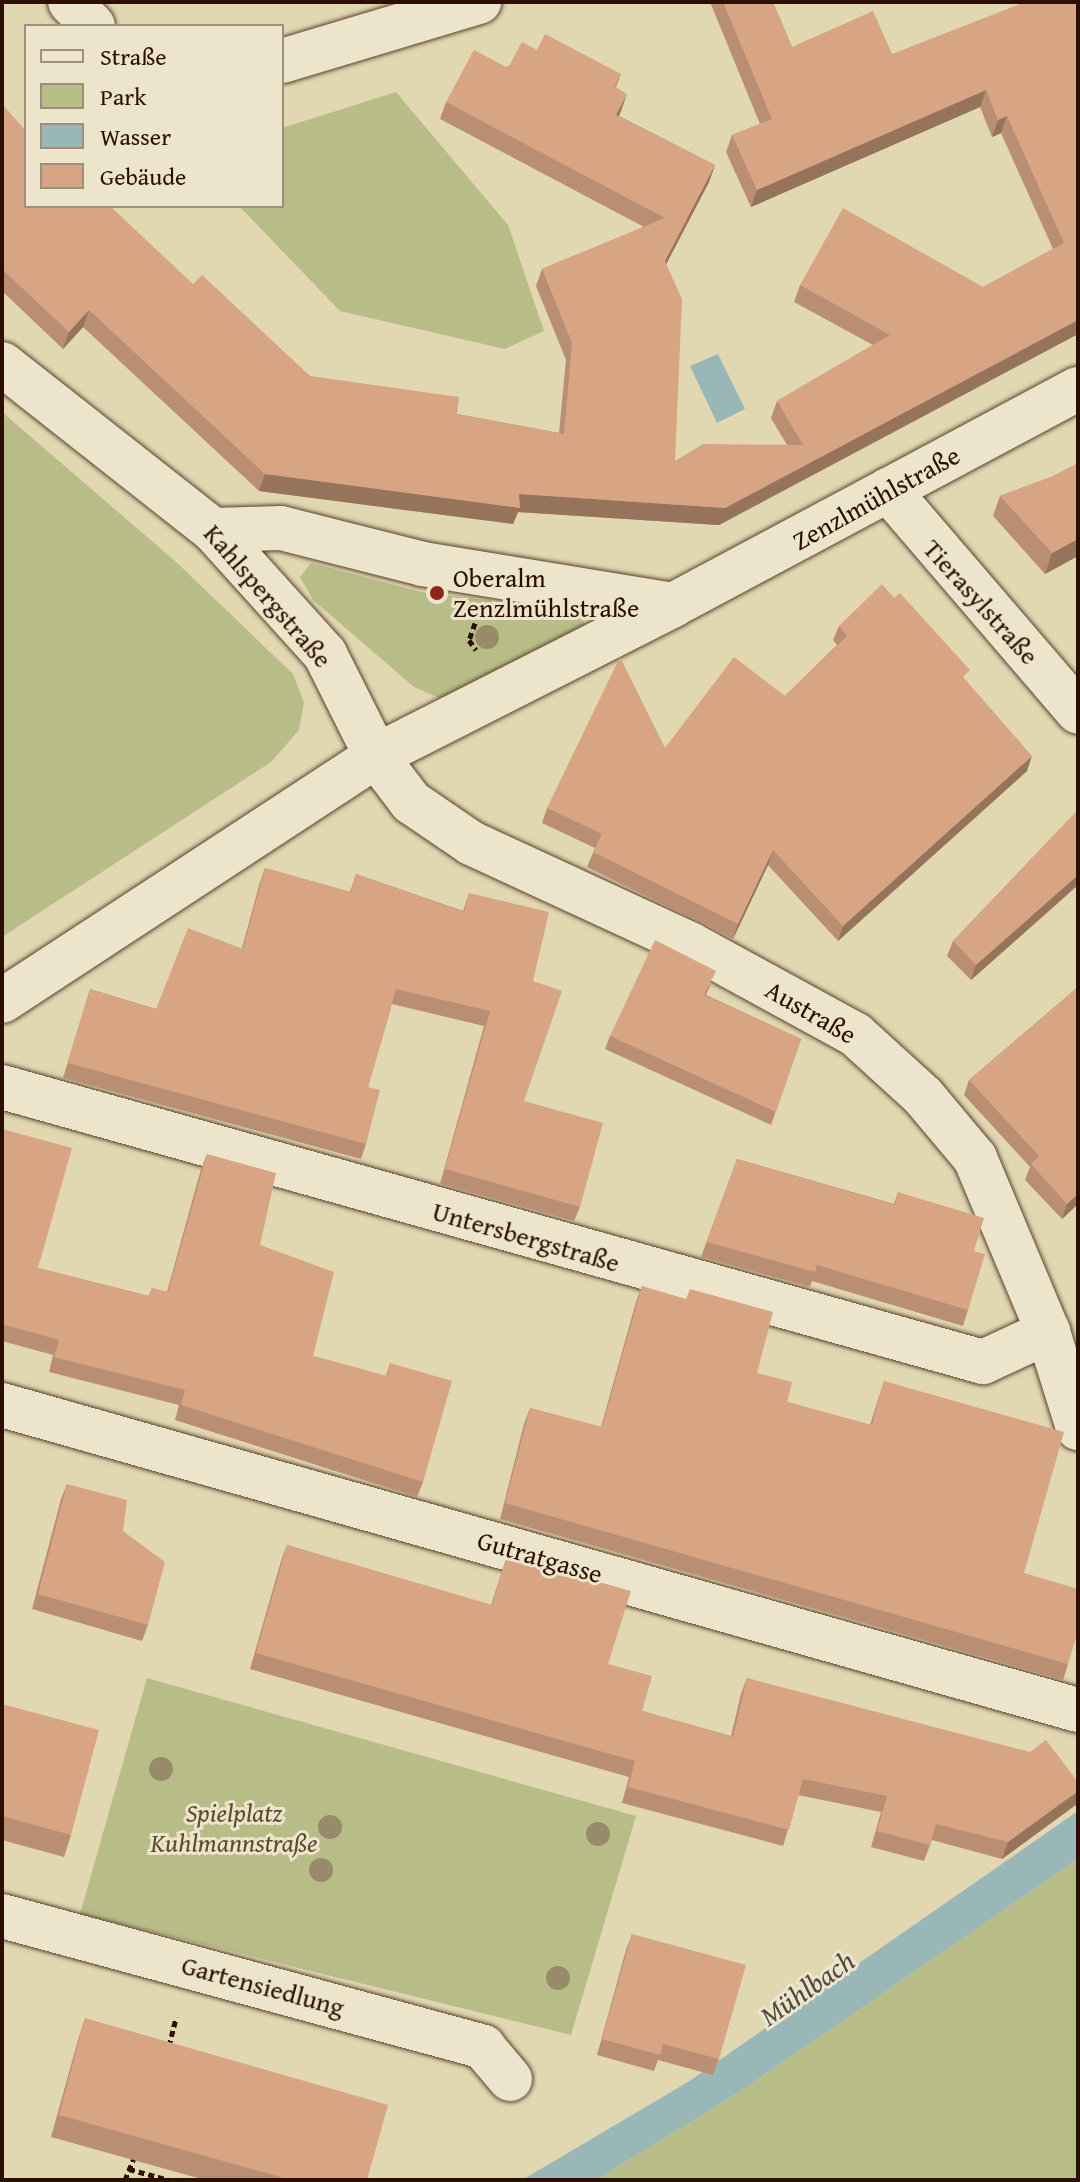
<!DOCTYPE html>
<html>
<head>
<meta charset="utf-8">
<style>
	body { margin:0 }
	#map { position:relative; width:1080px; height:2182px; overflow:hidden; background:#e1d7b1; font-family:"Gentium Book Plus",serif }
	div>[style] { position:absolute }
	[style*='--x'] { left:calc(var(--x)*1px); top:calc(var(--y)*1px); width:calc(var(--w)*1px); rotate:calc(var(--a)*1deg) }
	.green>* { inset:0; background:#b8bd88 }
	.water>* { inset:0; background:#9ab7b8 }
	.path>* { height:5px; margin-top:-2.5px; transform-origin:0; background:repeating-linear-gradient(90deg,#2c0f00 0 6px,transparent 0 10px) }
	.roads { filter:drop-shadow(0 0 2px #59412c) drop-shadow(0 0 2px #59412c) }
	.street>* { height:44px; margin:-22px; padding:0 22px; transform-origin:22px; border-radius:22px; background:#ece5cc }
	.trees>* { width:24px; height:24px; margin:-12px; border-radius:50%; background:#988b6a }
	.wall>* { inset:0; background:#b98e72 }
	.shaded-wall>* { inset:0; background:#96745c }
	.building>* { inset:0; background:#d7a584 }
	.dots>* { width:22px; height:22px; translate:-50% -50%; box-sizing:border-box; border:4px solid #ece5cc; border-radius:50% }
	span { translate:-50% -50%; white-space:nowrap; text-align:center; line-height:1.15; -webkit-text-stroke:6px #ece5cc; paint-order:stroke }
	.street-label { font-size:26px; color:#2c0f00 }
	.poi-label { font-size:26px; color:#2c0f00 }
	.left { translate:0 -50%; text-align:left }
	.park-label { font-size:26px; color:#5d4c30; font-style:italic }
	.water-label { font-size:28px; color:#524a40; font-style:italic }
	.frame { position:absolute; inset:0; border:4px solid #2c0f00; pointer-events:none }
	.legend { position:absolute; left:24px; top:24px; width:260px; height:184px; box-sizing:border-box; background:#ece5cc; border:2px solid #9f8f7a; margin:0; padding:10px 14px; list-style:none; font-size:24px; color:#2c0f00 }
	.legend li { display:flex; align-items:center; gap:16px; height:40px }
	.legend b { width:40px; border:2px solid #9f8f7a }
</style>
</head>
<body>
<div id="map">
	<div class="green">
		<div style="clip-path:polygon(396px 92px,508px 225px,544px 331px,505px 349px,340px 311px,239px 206px,282px 206px,282px 128px)"></div>
		<div style="clip-path:polygon(2px 412px,175px 561px,293px 674px,304px 703px,299px 730px,271px 762px,2px 937px)"></div>
		<div style="clip-path:polygon(311px 563px,421px 592px,570px 611px,585px 623px,581px 637px,439px 698px,414px 687px,313px 600px,300px 577px)"></div>
		<div style="clip-path:polygon(147px 1678px,636px 1816px,571px 2035px,80px 1914px)"></div>
		<div style="clip-path:polygon(1078px 1859px,1078px 2180px,596px 2180px,741px 2091px)"></div>
	</div>
	<div class="water">
		<div style="clip-path:polygon(718px 354px,745px 409px,717px 423px,690px 366px)"></div>
		<div style="clip-path:polygon(1078px 1811px,1078px 1859px,741px 2091px,596px 2180px,522px 2180px,688px 2082px)"></div>
	</div>
	<div class="path">
		<div style="--x:475;--y:623;--w:18;--a:109"></div>
		<div style="--x:469;--y:640;--w:12;--a:55"></div>
		<div style="--x:169;--y:2046;--w:30;--a:-76"></div>
		<div style="--x:129;--y:2169;--w:41;--a:15.4"></div>
		<div style="--x:125;--y:2180;--w:27;--a:-68"></div>
	</div>
	<div class="roads">
		<div class="street">
			<div style="--x:70;--y:2;--w:33;--a:46"></div>
			<div style="--x:282;--y:61;--w:206;--a:-16.7"></div>
			<div style="--x:2;--y:364;--w:268;--a:38.2"></div>
			<div style="--x:213;--y:530;--w:167;--a:47.9"></div>
			<div style="--x:325;--y:654;--w:114;--a:63.4"></div>
			<div style="--x:376;--y:756;--w:58;--a:52.7"></div>
			<div style="--x:411;--y:802;--w:73;--a:34.3"></div>
			<div style="--x:471;--y:843;--w:241;--a:24.8"></div>
			<div style="--x:690;--y:944;--w:189;--a:28.7"></div>
			<div style="--x:856;--y:1035;--w:91;--a:42.3"></div>
			<div style="--x:923;--y:1096;--w:81;--a:50"></div>
			<div style="--x:975;--y:1158;--w:189;--a:67.2"></div>
			<div style="--x:1048;--y:1332;--w:101;--a:72.6"></div>
			<div style="--x:888;--y:490;--w:292;--a:49.4"></div>
			<div style="--x:213;--y:530;--w:68;--a:-1.7"></div>
			<div style="--x:281;--y:528;--w:146;--a:14.2"></div>
			<div style="--x:423;--y:564;--w:253;--a:9.3"></div>
			<div style="--x:673;--y:605;--w:459;--a:-28.1"></div>
			<div style="--x:2;--y:1001;--w:447;--a:-33.2"></div>
			<div style="--x:376;--y:756;--w:333;--a:-26.9"></div>
			<div style="--x:2;--y:1087;--w:1019;--a:15.66"></div>
			<div style="--x:983;--y:1362;--w:72;--a:-24.8"></div>
			<div style="--x:2;--y:1405;--w:1118;--a:15.83"></div>
			<div style="--x:2;--y:1916;--w:499;--a:15.2"></div>
			<div style="--x:483;--y:2047;--w:42;--a:49.8"></div>
		</div>
	</div>
	<div class="trees">
		<div style="left:487px;top:637px"></div>
		<div style="left:161px;top:1769px"></div>
		<div style="left:330px;top:1827px"></div>
		<div style="left:598px;top:1834px"></div>
		<div style="left:321px;top:1870px"></div>
		<div style="left:558px;top:1978px"></div>
	</div>
	<div class="wall">
		<div style="clip-path:polygon(710px 2px,773px 2px,792px 47px,892px 54px,1078px 2px,1078px 334px,719px 525px,518px 512px,513px 524px,259px 491px,83px 327px,63px 349px,2px 291px,2px 104px,26px 206px,193px 284px,310px 376px,457px 414px,559px 433px,566px 360px,536px 286px,542px 269px,644px 227px,440px 119px,446px 102px,537px 50px,621px 74px,616px 87px,621px 111px,619px 116px,715px 165px,709px 182px,666px 264px,675px 461px,787px 445px,771px 418px,777px 401px,873px 345px,794px 302px,800px 285px,983px 287px,1053px 249px,1001px 133px,992px 137px,980px 107px,751px 207px,726px 152px,732px 135px,760px 124px)"></div>
		<div style="clip-path:polygon(1051px 477px,1078px 556px,1045px 574px,993px 516px,1000px 496px)"></div>
		<div style="clip-path:polygon(839px 626px,966px 680px,1027px 771px,838px 941px,768px 865px,733px 939px,587px 867px,595px 848px,542px 823px,547px 808px,665px 748px,785px 696px,837px 645px,833px 640px)"></div>
		<div style="clip-path:polygon(1078px 810px,1078px 885px,971px 980px,947px 956px,953px 941px)"></div>
		<div style="clip-path:polygon(265px 868px,350px 892px,356px 874px,463px 911px,469px 893px,533px 981px,524px 1101px,580px 1207px,574px 1221px,440px 1184px,484px 1026px,392px 1004px,368px 1087px,366px 1144px,361px 1159px,63px 1078px,90px 989px,156px 1009px,242px 948px,260px 882px)"></div>
		<div style="clip-path:polygon(711px 984px,706px 995px,801px 1039px,771px 1125px,605px 1049px,610px 1036px)"></div>
		<div style="clip-path:polygon(1078px 987px,1078px 1204px,1062px 1219px,1025px 1180px,1030px 1167px,964px 1095px,969px 1080px)"></div>
		<div style="clip-path:polygon(2px 1129px,38px 1268px,149px 1296px,152px 1288px,167px 1292px,201px 1169px,207px 1154px,260px 1245px,313px 1356px,386px 1376px,390px 1363px,423px 1482px,417px 1497px,175px 1420px,179px 1405px,49px 1372px,53px 1355px,2px 1341px)"></div>
		<div style="clip-path:polygon(737px 1159px,894px 1204px,898px 1192px,974px 1251px,968px 1310px,963px 1326px,812px 1281px,810px 1287px,701px 1257px)"></div>
		<div style="clip-path:polygon(642px 1286px,757px 1373px,787px 1402px,870px 1425px,884px 1381px,1024px 1573px,1068px 1664px,1063px 1680px,500px 1519px,524px 1424px,530px 1408px,601px 1427px,636px 1302px)"></div>
		<div style="clip-path:polygon(67px 1484px,123px 1531px,148px 1625px,142px 1641px,32px 1609px,61px 1499px)"></div>
		<div style="clip-path:polygon(287px 1545px,491px 1605px,507px 1556px,608px 1664px,642px 1711px,731px 1736px,741px 1694px,747px 1678px,1077px 1804px,1002px 1859px,932px 1840px,924px 1861px,871px 1847px,881px 1812px,798px 1795px,783px 1846px,622px 1803px,629px 1777px,250px 1669px,281px 1561px)"></div>
		<div style="clip-path:polygon(2px 1704px,71px 1835px,64px 1857px,2px 1840px)"></div>
		<div style="clip-path:polygon(632px 1934px,719px 2059px,713px 2075px,658px 2060px,654px 2071px,597px 2055px,626px 1950px)"></div>
		<div style="clip-path:polygon(85px 2018px,367px 2180px,205px 2180px,51px 2137px,78px 2040px)"></div>
	</div>
	<div class="shaded-wall">
		<div style="clip-path:polygon(986px 90px,980px 107px,751px 207px,757px 190px)"></div>
		<div style="clip-path:polygon(627px 94px,621px 111px,610px 132px,616px 115px)"></div>
		<div style="clip-path:polygon(1007px 116px,1001px 133px,992px 137px,998px 120px)"></div>
		<div style="clip-path:polygon(715px 165px,709px 182px,659px 278px,665px 261px)"></div>
		<div style="clip-path:polygon(89px 310px,83px 327px,63px 349px,69px 332px)"></div>
		<div style="clip-path:polygon(1078px 320px,1078px 334px,719px 525px,518px 512px,513px 524px,259px 491px,265px 474px,519px 494px,725px 508px)"></div>
		<div style="clip-path:polygon(1078px 539px,1078px 556px,1045px 574px,1052px 553px)"></div>
		<div style="clip-path:polygon(1032px 756px,1027px 771px,838px 941px,843px 926px)"></div>
		<div style="clip-path:polygon(773px 850px,768px 865px,733px 939px,738px 924px)"></div>
		<div style="clip-path:polygon(1078px 875px,1078px 885px,971px 980px,976px 965px)"></div>
		<div style="clip-path:polygon(1078px 1194px,1078px 1204px,1062px 1219px,1067px 1204px)"></div>
		<div style="clip-path:polygon(1078px 1791px,1078px 1800px,1077px 1804px,1002px 1859px,1008px 1842px)"></div>
	</div>
	<div class="building">
		<div style="clip-path:polygon(723px 2px,773px 2px,792px 47px,873px 11px,892px 54px,1025px 2px,1078px 2px,1078px 320px,725px 508px,519px 494px,520px 508px,265px 474px,89px 310px,69px 332px,2px 269px,2px 104px,26px 131px,26px 206px,110px 206px,193px 284px,202px 275px,310px 376px,459px 397px,457px 414px,564px 434px,572px 343px,542px 269px,665px 218px,446px 102px,474px 50px,508px 68px,522px 42px,537px 50px,545px 34px,621px 74px,614px 86px,627px 94px,616px 115px,715px 165px,665px 261px,682px 299px,675px 461px,703px 444px,803px 445px,777px 401px,890px 335px,800px 285px,843px 208px,983px 287px,1064px 243px,1007px 116px,998px 120px,986px 90px,757px 190px,732px 135px,772px 119px)"></div>
		<div style="clip-path:polygon(1078px 463px,1078px 539px,1052px 553px,1000px 496px,1051px 477px)"></div>
		<div style="clip-path:polygon(882px 584px,894px 598px,900px 593px,970px 670px,963px 677px,1032px 756px,843px 926px,773px 850px,738px 924px,593px 852px,602px 834px,547px 808px,620px 657px,665px 748px,734px 657px,785px 696px,847px 636px,839px 626px)"></div>
		<div style="clip-path:polygon(1078px 810px,1078px 875px,976px 965px,953px 941px)"></div>
		<div style="clip-path:polygon(265px 868px,351px 892px,356px 874px,464px 912px,469px 893px,549px 912px,533px 981px,562px 991px,524px 1101px,603px 1123px,580px 1207px,445px 1169px,490px 1011px,396px 989px,368px 1087px,380px 1090px,366px 1144px,68px 1063px,90px 989px,156px 1009px,188px 928px,243px 949px)"></div>
		<div style="clip-path:polygon(655px 940px,716px 971px,704px 995px,801px 1039px,776px 1112px,610px 1036px)"></div>
		<div style="clip-path:polygon(1078px 987px,1078px 1194px,1067px 1204px,1031px 1164px,1039px 1156px,969px 1080px)"></div>
		<div style="clip-path:polygon(2px 1129px,72px 1148px,38px 1268px,149px 1296px,152px 1288px,168px 1292px,207px 1154px,276px 1173px,260px 1245px,334px 1272px,313px 1356px,387px 1376px,390px 1363px,452px 1381px,423px 1482px,181px 1405px,185px 1390px,54px 1357px,59px 1340px,2px 1324px)"></div>
		<div style="clip-path:polygon(737px 1159px,895px 1205px,898px 1192px,984px 1218px,974px 1251px,985px 1254px,968px 1310px,817px 1265px,815px 1272px,707px 1242px)"></div>
		<div style="clip-path:polygon(642px 1286px,686px 1299px,690px 1289px,773px 1312px,757px 1373px,792px 1382px,787px 1402px,872px 1425px,884px 1381px,1064px 1432px,1024px 1573px,1078px 1589px,1078px 1631px,1068px 1664px,505px 1503px,530px 1408px,602px 1427px)"></div>
		<div style="clip-path:polygon(67px 1484px,127px 1500px,123px 1531px,165px 1562px,148px 1625px,38px 1594px)"></div>
		<div style="clip-path:polygon(287px 1545px,492px 1605px,507px 1556px,631px 1591px,608px 1664px,652px 1676px,642px 1711px,733px 1737px,747px 1678px,1030px 1752px,1046px 1740px,1078px 1782px,1078px 1791px,1008px 1842px,936px 1824px,930px 1845px,877px 1831px,887px 1796px,803px 1779px,789px 1830px,628px 1787px,635px 1761px,256px 1653px)"></div>
		<div style="clip-path:polygon(2px 1704px,99px 1730px,71px 1835px,2px 1816px)"></div>
		<div style="clip-path:polygon(632px 1934px,746px 1965px,719px 2059px,663px 2044px,660px 2055px,602px 2039px)"></div>
		<div style="clip-path:polygon(85px 2018px,388px 2105px,367px 2180px,291px 2180px,59px 2115px)"></div>
	</div>
	<div class="dots">
		<div style="left:437px;top:593px;background:#8f2418"></div>
	</div>
	<div class="street-label">
		<span style="left:876px;top:498px;rotate:-29deg">Zenzlmühlstraße</span>
		<span style="left:268px;top:596px;rotate:49deg">Kahlspergstraße</span>
		<span style="left:981px;top:602px;rotate:48deg">Tierasylstraße</span>
		<span style="left:811px;top:1012px;rotate:30deg">Austraße</span>
		<span style="left:526px;top:1237px;rotate:16deg">Untersbergstraße</span>
		<span style="left:540px;top:1557px;rotate:16deg">Gutratgasse</span>
		<span style="left:263px;top:1986px;rotate:15deg">Gartensiedlung</span>
	</div>
	<div class="poi-label">
		<span class="left" style="left:453px;top:593px">Oberalm<br>Zenzlmühlstraße</span>
	</div>
	<div class="park-label">
		<span style="left:234px;top:1828px">Spielplatz<br>Kuhlmannstraße</span>
	</div>
	<div class="water-label">
		<span style="left:807px;top:1988px;rotate:-35deg">Mühlbach</span>
	</div>
	<div class="frame"></div>
	<ul class="legend">
	<li><b style="height:10px;background:#ece5cc"></b>Straße</li>
	<li><b style="height:22px;background:#b8bd88"></b>Park</li>
	<li><b style="height:22px;background:#9ab7b8"></b>Wasser</li>
	<li><b style="height:22px;background:#d7a584"></b>Gebäude</li>
	</ul>
</div>
</body>
</html>
